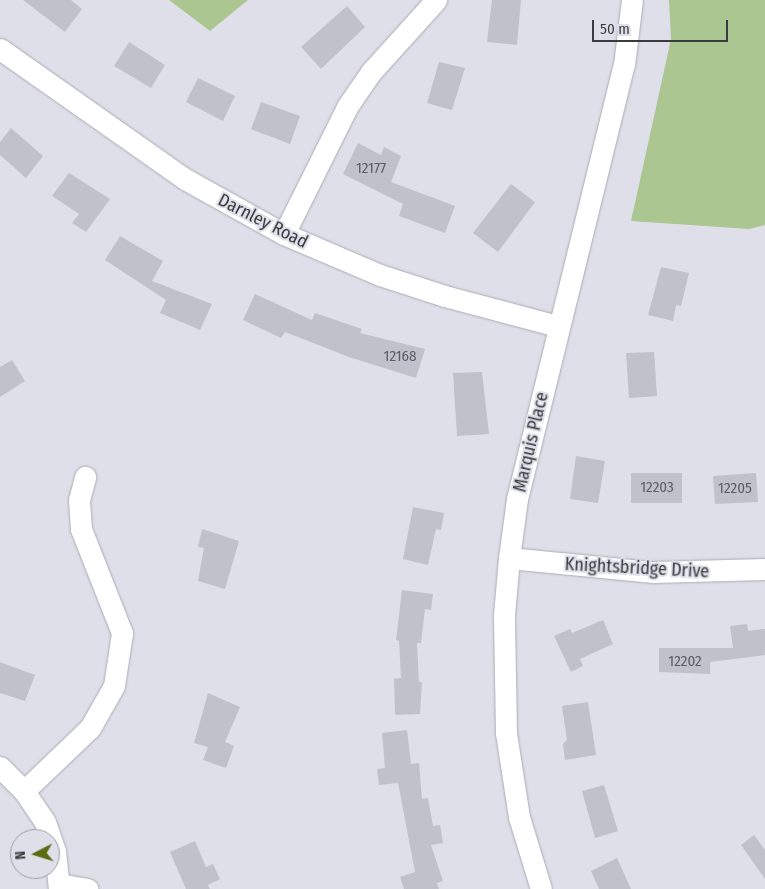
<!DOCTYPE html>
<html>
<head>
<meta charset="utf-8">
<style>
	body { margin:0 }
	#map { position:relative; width:765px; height:889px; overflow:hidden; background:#dfdfea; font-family:"Fira Sans Condensed",sans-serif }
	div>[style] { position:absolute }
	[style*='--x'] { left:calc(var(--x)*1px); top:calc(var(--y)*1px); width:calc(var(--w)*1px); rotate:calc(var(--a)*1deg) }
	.green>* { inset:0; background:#acc692 }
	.building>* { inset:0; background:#c1c1cb }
	.roads { filter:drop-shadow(0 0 1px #acabb6) drop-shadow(0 0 1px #acabb6) }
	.minor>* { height:21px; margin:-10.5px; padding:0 10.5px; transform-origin:10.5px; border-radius:10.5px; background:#fff }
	span { translate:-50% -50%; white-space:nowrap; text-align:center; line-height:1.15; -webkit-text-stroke:4px #dfdfea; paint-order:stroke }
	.number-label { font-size:15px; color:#5c5c62 }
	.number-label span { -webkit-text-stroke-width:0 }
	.street-label { font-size:18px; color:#3b3b3f }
	.north { position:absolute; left:10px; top:829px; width:50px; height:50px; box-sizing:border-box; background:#dfdfea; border:1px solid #9d9da6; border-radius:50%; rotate:265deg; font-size:14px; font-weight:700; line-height:20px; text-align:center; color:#3b3b3f }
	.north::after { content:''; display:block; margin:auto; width:18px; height:22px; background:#5e6b15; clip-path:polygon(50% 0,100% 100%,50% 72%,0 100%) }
	.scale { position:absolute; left:592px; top:20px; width:136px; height:22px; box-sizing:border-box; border:2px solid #3b3b3f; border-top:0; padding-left:6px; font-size:15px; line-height:18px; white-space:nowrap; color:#3b3b3f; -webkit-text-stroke:4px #dfdfea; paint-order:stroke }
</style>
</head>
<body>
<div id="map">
	<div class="green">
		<div style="clip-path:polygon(169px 0,248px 0,210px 31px)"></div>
		<div style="clip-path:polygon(669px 0,765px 0,765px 225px,749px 229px,631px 221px,671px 39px)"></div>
	</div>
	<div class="building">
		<div style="clip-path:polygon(23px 0,71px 0,82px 9px,65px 32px)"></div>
		<div style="clip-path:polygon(492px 0,521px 0,517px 45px,487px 42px)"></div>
		<div style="clip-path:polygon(347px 6px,365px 27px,321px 69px,301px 47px)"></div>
		<div style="clip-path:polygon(129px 42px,165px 65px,151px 88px,114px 66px)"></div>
		<div style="clip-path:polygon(439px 62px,465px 68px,452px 110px,427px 103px)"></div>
		<div style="clip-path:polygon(198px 78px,235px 96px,223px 121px,186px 102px)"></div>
		<div style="clip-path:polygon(261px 102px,300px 116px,290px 144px,251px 129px)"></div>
		<div style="clip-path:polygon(11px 128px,43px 156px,26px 178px,0 155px,0 142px)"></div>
		<div style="clip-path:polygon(358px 143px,381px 155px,384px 147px,401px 156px,391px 182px,455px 206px,445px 233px,399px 216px,403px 204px,343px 174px)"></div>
		<div style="clip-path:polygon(69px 173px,110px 199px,86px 232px,72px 223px,79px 214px,52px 196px)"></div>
		<div style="clip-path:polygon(511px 184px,535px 202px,498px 252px,473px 233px)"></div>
		<div style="clip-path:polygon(120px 236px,163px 261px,152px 281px,212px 304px,200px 330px,160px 313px,166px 300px,105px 260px)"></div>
		<div style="clip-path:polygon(661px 267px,689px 273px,681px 306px,676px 305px,673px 321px,648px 315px)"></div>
		<div style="clip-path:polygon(255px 294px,312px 320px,315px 313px,362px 329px,360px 333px,425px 349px,416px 378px,349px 357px,285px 332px,281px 338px,243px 320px)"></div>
		<div style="clip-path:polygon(654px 352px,657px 396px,629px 398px,626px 353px)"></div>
		<div style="clip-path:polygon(12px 360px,25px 381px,0 397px,0 367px)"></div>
		<div style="clip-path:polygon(482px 372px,489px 434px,457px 436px,453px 373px)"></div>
		<div style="clip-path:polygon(576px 456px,605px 461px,598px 503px,570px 499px)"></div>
		<div style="clip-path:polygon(631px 473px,682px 473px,682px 503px,631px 503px)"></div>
		<div style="clip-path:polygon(756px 473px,758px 502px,715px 504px,713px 476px)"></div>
		<div style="clip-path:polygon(413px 507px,444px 513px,441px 530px,436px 529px,428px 565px,403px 559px)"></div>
		<div style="clip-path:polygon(202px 529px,239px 541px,225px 589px,198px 581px,204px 548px,198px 547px)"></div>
		<div style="clip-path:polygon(402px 590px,433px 594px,431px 610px,425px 609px,421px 643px,417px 643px,419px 682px,422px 682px,420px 714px,395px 715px,394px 679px,401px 678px,399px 641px,396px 640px)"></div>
		<div style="clip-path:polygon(603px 620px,613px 644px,580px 659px,583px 666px,571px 672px,554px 636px,570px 629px,572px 633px)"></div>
		<div style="clip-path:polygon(747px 624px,748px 631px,765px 629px,765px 655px,710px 662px,710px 674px,659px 672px,659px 648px,733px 648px,730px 626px)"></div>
		<div style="clip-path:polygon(0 662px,35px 675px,25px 701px,0 693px)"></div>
		<div style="clip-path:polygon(208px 693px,240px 707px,225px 742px,234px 746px,226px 768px,203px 760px,208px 747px,194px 743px)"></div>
		<div style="clip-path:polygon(588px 702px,596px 755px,565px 760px,563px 744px,567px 740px,562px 706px)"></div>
		<div style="clip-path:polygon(407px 730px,411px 764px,419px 763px,422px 799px,428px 798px,433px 826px,440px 825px,443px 843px,431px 845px,443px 881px,437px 883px,439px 889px,404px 889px,400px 877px,415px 872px,398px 783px,379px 785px,377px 769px,385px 768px,382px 733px)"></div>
		<div style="clip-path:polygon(604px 785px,618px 831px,595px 838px,582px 791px)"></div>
		<div style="clip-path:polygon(754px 835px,765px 850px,765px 879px,741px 845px)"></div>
		<div style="clip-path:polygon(195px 841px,206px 867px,213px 864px,220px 879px,208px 885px,210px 889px,186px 889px,170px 852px)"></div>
		<div style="clip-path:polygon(617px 858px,631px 889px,599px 889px,591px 871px)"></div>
	</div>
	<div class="roads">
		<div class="minor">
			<div style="--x:0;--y:49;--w:226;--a:35.1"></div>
			<div style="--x:185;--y:179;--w:113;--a:29.1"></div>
			<div style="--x:284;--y:234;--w:104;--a:23.1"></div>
			<div style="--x:380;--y:275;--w:68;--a:17.9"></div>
			<div style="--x:445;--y:296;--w:117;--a:14.9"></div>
			<div style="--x:284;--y:234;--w:142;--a:-63.6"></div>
			<div style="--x:347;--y:107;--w:42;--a:-55.6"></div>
			<div style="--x:371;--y:72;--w:97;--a:-47.9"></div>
			<div style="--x:509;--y:558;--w:145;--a:5.6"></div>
			<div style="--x:653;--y:572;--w:112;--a:-1.5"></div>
			<div style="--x:0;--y:767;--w:34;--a:45"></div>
			<div style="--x:24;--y:791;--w:37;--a:56"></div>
			<div style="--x:45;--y:822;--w:31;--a:71"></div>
			<div style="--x:55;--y:851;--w:38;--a:84"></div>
			<div style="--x:24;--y:791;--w:91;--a:-43.7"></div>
			<div style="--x:90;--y:728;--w:48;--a:-60.3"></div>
			<div style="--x:114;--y:686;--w:54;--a:-81.4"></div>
			<div style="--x:122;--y:633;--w:112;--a:-111.5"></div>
			<div style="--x:81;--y:529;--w:29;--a:-94"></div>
			<div style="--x:79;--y:500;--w:24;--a:-75"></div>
			<div style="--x:59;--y:884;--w:29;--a:10"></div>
			<div style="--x:541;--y:889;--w:75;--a:-107"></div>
			<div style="--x:519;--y:817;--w:85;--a:-98.8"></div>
			<div style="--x:506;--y:733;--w:118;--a:-91"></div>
			<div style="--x:504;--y:615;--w:57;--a:-85"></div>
			<div style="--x:509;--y:558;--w:60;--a:-82.3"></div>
			<div style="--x:517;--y:499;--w:447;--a:-76.2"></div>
			<div style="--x:624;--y:65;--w:65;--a:-83"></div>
		</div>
	</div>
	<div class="number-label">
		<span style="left:371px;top:169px">12177</span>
		<span style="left:400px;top:357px">12168</span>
		<span style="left:657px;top:488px">12203</span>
		<span style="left:735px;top:489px">12205</span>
		<span style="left:685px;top:662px">12202</span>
	</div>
	<div class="street-label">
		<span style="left:263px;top:221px;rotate:27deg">Darnley Road</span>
		<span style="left:531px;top:442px;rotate:-77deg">Marquis Place</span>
		<span style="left:637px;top:568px;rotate:3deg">Knightsbridge Drive</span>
	</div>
	<div class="north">N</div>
	<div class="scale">50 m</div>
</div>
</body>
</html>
